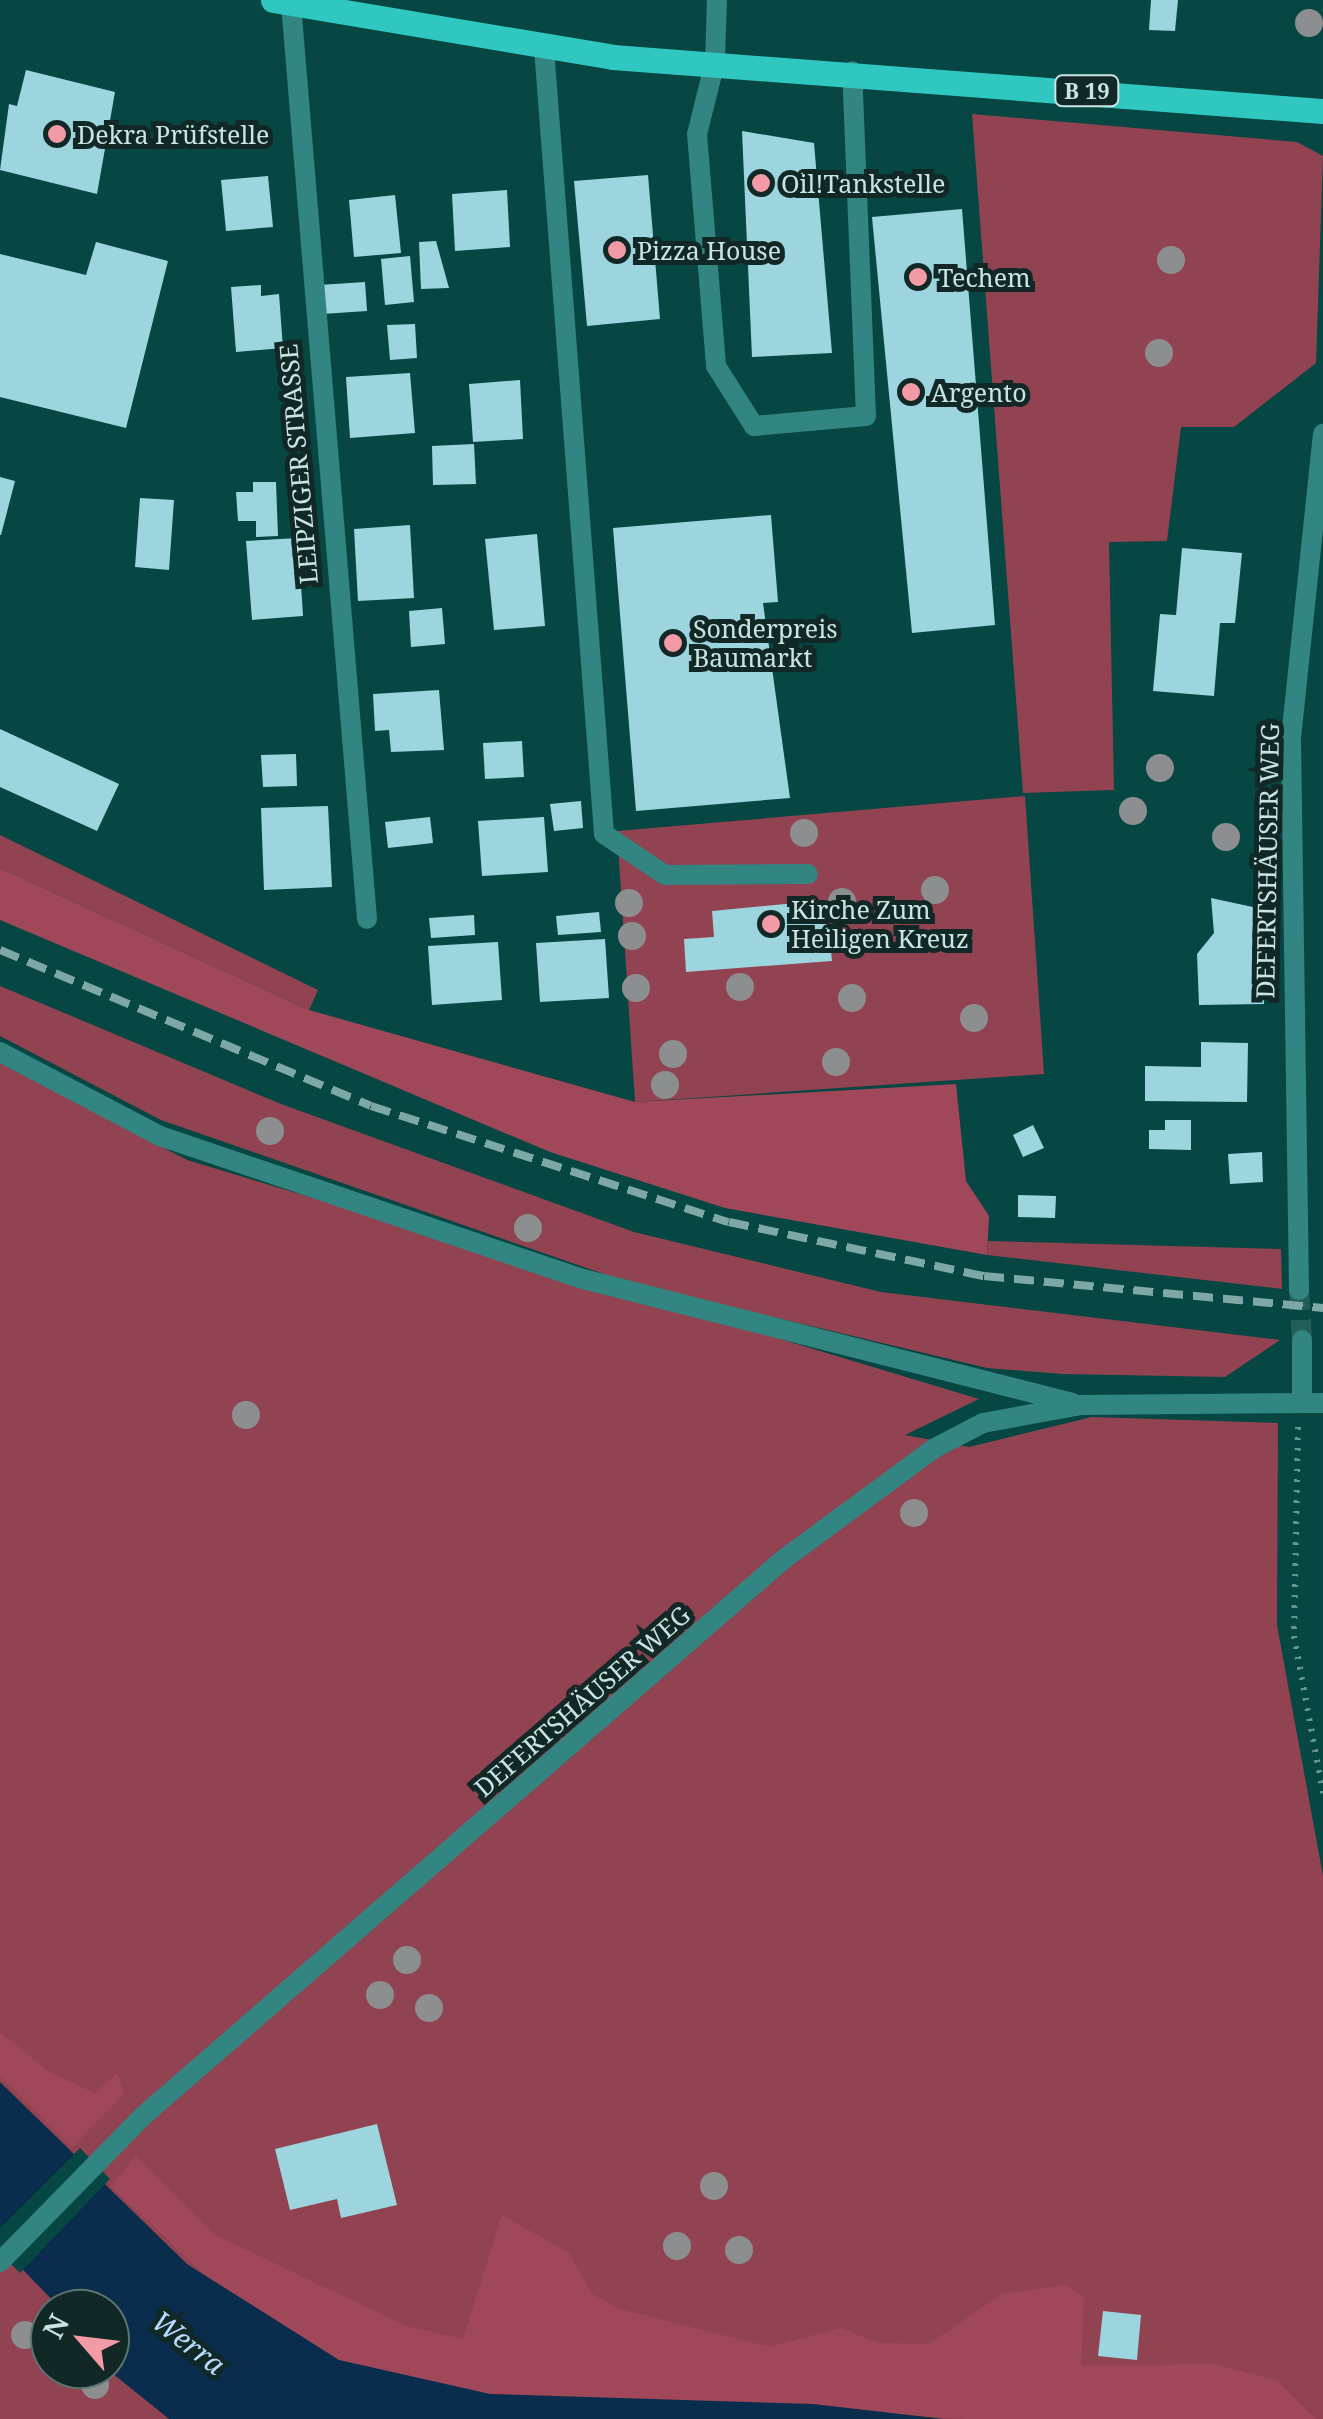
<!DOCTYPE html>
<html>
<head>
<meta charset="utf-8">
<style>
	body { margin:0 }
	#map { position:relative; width:1323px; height:2419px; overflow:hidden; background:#064643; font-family:"Noto Serif",serif }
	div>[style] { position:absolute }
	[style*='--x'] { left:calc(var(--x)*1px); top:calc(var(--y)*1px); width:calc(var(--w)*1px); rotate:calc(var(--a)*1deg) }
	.green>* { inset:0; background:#924352 }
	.forest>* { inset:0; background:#a04859 }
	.water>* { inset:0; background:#0a2d4d }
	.pier>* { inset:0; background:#064643 }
	.building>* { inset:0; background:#9dd5df }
	.street-tunnel>* { height:20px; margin-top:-10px; transform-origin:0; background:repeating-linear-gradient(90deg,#235e5b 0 20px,transparent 0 30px) }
	.path>* { height:6px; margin-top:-3px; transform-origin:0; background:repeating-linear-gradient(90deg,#669492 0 2.5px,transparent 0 10.5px) }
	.lane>* { height:20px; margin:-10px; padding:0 10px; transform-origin:10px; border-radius:10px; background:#328581 }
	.street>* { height:20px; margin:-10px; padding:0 10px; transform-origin:10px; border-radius:10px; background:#328581 }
	.primary>* { height:25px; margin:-12.5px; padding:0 12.5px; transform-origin:12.5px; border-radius:12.5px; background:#2fc7c0 }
	.rail>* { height:8px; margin-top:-4px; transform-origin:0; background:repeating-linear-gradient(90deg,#7ea8a6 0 20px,transparent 0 30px) }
	.trees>* { width:28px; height:28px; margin:-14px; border-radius:50%; background:#8d8e8f }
	.dots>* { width:28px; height:28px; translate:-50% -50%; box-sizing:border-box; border:5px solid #112826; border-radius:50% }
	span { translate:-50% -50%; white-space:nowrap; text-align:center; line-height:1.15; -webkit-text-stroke:10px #112826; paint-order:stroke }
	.shield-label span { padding:2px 8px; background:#112826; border:2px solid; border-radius:8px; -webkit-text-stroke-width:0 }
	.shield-label { font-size:22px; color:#c9e5e3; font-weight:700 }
	.poi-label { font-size:25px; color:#c9e5e3 }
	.left { translate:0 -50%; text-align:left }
	.street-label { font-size:25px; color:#c9e5e3 }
	.water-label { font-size:28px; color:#badafd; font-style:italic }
	.north { position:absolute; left:30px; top:2289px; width:100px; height:100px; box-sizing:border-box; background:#112826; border:2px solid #5b7472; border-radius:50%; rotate:298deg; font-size:28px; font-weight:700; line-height:40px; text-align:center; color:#c9e5e3 }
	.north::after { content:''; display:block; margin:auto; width:35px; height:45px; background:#f39aa7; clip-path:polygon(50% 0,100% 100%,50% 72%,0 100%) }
</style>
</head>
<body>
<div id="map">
	<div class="green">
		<div style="clip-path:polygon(972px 114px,1297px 142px,1323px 156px,1316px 363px,1234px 427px,1181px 427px,1167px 541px,1109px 542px,1114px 790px,1023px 793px)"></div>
		<div style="clip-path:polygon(1025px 796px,1044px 1074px,635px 1102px,617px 831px)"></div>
		<div style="clip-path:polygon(0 835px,318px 990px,309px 1010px,0 868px)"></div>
		<div style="clip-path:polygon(0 986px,281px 1104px,634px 1232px,881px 1292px,1280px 1340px,1225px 1377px,1063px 1374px,987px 1368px,627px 1282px,161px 1120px,0 1036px)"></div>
		<div style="clip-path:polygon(evenodd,0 1063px,187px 1160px,979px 1399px,905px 1435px,969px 1447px,1092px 1417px,1278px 1423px,1277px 1625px,1323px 1876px,1323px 2419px,0 2419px,0 1063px,50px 2309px,110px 2309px,110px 2369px,50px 2369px,50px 2309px)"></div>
		<div style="clip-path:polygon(988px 1241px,1281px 1249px,1282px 1289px,987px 1255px)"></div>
	</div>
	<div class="forest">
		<div style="clip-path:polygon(0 868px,309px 1010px,635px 1102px,956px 1084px,966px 1181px,989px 1216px,987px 1255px,725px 1208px,550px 1152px,0 920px)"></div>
		<div style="clip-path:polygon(0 2032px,49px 2072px,95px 2093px,118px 2073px,124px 2094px,72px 2147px,0 2076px)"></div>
		<div style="clip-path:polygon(136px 2156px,215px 2235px,406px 2326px,463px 2339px,502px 2215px,569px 2253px,592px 2294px,619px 2309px,770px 2347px,840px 2328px,878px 2343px,929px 2344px,1002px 2294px,1066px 2285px,1084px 2298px,1081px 2366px,1214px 2364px,1278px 2381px,1316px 2419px,966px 2419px,490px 2394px,339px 2360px,223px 2292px,111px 2187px)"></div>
	</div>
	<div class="water">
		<div style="clip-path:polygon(0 2082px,187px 2264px,339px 2360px,490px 2394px,813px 2404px,944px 2419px,169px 2419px,107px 2369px,110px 2309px,61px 2309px,0 2246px)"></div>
	</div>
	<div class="pier">
		<div style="clip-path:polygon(80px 2148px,110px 2179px,20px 2273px,0 2253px,0 2228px)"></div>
	</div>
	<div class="building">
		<div style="clip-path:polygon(1151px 0,1178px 0,1175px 31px,1149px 30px)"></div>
		<div style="clip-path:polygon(26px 70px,115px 92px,97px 194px,0 170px,9px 104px,17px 106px)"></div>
		<div style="clip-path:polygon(742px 131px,814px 143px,832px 353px,752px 357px)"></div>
		<div style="clip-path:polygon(648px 175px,660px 319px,587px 326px,574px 181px)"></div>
		<div style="clip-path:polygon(268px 176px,273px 227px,226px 231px,221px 180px)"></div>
		<div style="clip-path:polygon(507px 190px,510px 247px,455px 251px,452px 194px)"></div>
		<div style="clip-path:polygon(395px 195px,401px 253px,354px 257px,349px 200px)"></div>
		<div style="clip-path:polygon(962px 209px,995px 625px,912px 633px,872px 217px)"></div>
		<div style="clip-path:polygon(436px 241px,449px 288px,421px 289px,419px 242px)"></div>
		<div style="clip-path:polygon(96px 242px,168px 261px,126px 428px,0 397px,0 254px,86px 275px)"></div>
		<div style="clip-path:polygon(410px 256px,414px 302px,385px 305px,381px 259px)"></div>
		<div style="clip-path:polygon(365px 282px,367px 311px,322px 314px,319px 285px)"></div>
		<div style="clip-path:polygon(261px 285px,261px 296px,279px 294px,283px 348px,236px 352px,231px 287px)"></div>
		<div style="clip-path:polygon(415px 324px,417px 358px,390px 360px,387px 325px)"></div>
		<div style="clip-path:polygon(410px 373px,415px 433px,350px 438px,346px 377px)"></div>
		<div style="clip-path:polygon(520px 380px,523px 439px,473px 442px,469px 384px)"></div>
		<div style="clip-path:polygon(474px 444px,476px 484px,433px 485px,432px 446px)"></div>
		<div style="clip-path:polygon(0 477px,15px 481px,1px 535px,0 535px)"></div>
		<div style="clip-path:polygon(253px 482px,276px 482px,278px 536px,256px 537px,256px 521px,238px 521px,236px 492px,253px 492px)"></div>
		<div style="clip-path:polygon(140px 498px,174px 500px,169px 570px,135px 567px)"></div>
		<div style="clip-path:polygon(771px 515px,778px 602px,763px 603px,790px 798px,636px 811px,613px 528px)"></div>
		<div style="clip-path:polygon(410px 525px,414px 598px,358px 601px,354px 529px)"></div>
		<div style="clip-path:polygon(537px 534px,545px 626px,494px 630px,485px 539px)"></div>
		<div style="clip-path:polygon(298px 538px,303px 616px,252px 620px,246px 541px)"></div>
		<div style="clip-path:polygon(1182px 548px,1242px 553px,1235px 623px,1220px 623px,1214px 696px,1153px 691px,1160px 614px,1176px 615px)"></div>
		<div style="clip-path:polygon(442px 608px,445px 644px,411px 647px,409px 611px)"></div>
		<div style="clip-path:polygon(439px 690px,444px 750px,391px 752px,389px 730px,375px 731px,373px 694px)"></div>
		<div style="clip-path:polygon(0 729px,119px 784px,97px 831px,0 787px)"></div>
		<div style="clip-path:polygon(522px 741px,524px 777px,485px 779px,483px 743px)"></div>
		<div style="clip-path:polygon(296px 754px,297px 786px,263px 787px,261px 755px)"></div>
		<div style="clip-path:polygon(581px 801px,583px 828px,554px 831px,550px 804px)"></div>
		<div style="clip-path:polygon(328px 806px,332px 887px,264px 890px,261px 808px)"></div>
		<div style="clip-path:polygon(430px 817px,433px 843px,388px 848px,385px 822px)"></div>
		<div style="clip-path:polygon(544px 817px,548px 872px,482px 876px,478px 821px)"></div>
		<div style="clip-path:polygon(1211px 898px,1262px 909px,1264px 1004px,1199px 1005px,1197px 954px,1214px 933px)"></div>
		<div style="clip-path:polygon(826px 900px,832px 961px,686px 972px,684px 939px,714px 937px,712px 911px)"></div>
		<div style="clip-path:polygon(599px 912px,601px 932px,558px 935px,556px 916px)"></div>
		<div style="clip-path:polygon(474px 915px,475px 935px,431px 938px,429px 918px)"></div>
		<div style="clip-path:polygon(605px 939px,609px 998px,540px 1002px,536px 943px)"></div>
		<div style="clip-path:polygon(498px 942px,502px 1000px,432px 1005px,428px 946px)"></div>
		<div style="clip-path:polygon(1201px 1042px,1248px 1043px,1247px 1102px,1145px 1101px,1145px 1066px,1201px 1067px)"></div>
		<div style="clip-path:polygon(1165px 1120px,1191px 1120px,1191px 1150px,1149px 1149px,1149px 1130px,1165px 1130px)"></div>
		<div style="clip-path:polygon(1033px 1125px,1044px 1148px,1023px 1157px,1013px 1135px)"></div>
		<div style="clip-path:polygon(1262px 1152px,1263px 1182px,1230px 1184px,1228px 1154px)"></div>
		<div style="clip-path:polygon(1018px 1195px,1056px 1196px,1055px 1218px,1018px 1217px)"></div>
		<div style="clip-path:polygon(377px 2124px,397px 2205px,341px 2218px,337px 2199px,290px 2210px,275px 2149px)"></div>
		<div style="clip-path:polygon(1103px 2311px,1141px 2315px,1137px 2360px,1098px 2356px)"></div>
	</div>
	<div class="street-tunnel">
		<div style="--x:1299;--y:1290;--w:50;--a:86.6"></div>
	</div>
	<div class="path">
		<div style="--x:1298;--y:1427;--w:209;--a:91.1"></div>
		<div style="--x:1294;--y:1636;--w:160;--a:79.5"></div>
	</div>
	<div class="lane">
		<div style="--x:715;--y:62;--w:74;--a:104"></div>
		<div style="--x:697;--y:134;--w:233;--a:85.3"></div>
		<div style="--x:716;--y:366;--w:71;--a:57.7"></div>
		<div style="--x:754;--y:426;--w:112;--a:-5.1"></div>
		<div style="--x:866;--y:416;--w:345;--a:-92.3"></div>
		<div style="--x:604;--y:834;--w:73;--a:33.9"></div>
		<div style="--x:665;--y:875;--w:143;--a:-0.4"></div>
	</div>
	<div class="street">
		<div style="--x:291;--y:4;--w:918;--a:85.25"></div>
		<div style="--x:544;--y:48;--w:788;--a:85.63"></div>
		<div style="--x:715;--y:62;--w:62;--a:-88.2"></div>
		<div style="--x:0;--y:1052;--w:181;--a:27.7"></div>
		<div style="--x:160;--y:1136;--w:447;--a:18.7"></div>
		<div style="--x:583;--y:1279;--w:505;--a:14.2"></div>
		<div style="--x:1299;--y:1290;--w:552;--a:-90.83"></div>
		<div style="--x:1291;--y:738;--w:306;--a:-84"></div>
		<div style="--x:1302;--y:1402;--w:62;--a:-90"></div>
		<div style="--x:0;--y:2262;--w:204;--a:-45.6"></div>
		<div style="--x:143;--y:2116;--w:849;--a:-40.99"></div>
		<div style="--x:784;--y:1559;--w:185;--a:-36.4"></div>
		<div style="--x:933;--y:1449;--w:56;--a:-27.5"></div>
		<div style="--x:983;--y:1423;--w:100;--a:-10.4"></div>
		<div style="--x:1081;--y:1405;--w:242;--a:-0.5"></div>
	</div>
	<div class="primary">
		<div style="--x:273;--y:0;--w:345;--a:9.5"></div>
		<div style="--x:613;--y:57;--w:712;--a:4.35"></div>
	</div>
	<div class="rail">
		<div style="--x:0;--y:950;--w:402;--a:22.8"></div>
		<div style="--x:371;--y:1106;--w:376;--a:18"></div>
		<div style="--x:729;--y:1222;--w:261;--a:12"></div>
		<div style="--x:984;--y:1276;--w:341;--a:5.4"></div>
	</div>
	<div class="trees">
		<div style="left:1309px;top:23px"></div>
		<div style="left:1171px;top:260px"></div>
		<div style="left:1159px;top:353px"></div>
		<div style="left:1160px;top:768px"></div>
		<div style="left:1133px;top:811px"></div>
		<div style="left:804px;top:833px"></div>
		<div style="left:1226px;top:837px"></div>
		<div style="left:935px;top:890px"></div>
		<div style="left:842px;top:902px"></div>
		<div style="left:629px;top:903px"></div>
		<div style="left:632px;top:936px"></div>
		<div style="left:740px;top:987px"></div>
		<div style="left:636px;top:988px"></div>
		<div style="left:852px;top:998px"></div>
		<div style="left:974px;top:1018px"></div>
		<div style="left:673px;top:1054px"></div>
		<div style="left:836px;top:1062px"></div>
		<div style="left:665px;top:1085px"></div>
		<div style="left:270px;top:1131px"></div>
		<div style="left:528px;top:1228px"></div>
		<div style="left:246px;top:1415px"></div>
		<div style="left:914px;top:1513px"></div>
		<div style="left:407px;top:1960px"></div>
		<div style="left:380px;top:1995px"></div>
		<div style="left:429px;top:2008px"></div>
		<div style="left:714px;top:2186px"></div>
		<div style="left:677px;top:2246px"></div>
		<div style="left:739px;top:2250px"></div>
		<div style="left:25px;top:2335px"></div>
		<div style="left:95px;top:2385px"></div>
	</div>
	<div class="dots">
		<div style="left:57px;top:134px;background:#f39aa7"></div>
		<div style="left:761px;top:183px;background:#f39aa7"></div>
		<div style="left:617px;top:250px;background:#f39aa7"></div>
		<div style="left:918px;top:277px;background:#f39aa7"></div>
		<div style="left:911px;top:392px;background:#f39aa7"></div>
		<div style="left:673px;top:643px;background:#f39aa7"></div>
		<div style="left:771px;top:924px;background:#f39aa7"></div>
	</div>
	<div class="shield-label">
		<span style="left:1087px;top:91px">B 19</span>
	</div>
	<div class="poi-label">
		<span class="left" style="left:77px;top:134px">Dekra Prüfstelle</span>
		<span class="left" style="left:781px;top:183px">Oil!Tankstelle</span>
		<span class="left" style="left:637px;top:250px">Pizza House</span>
		<span class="left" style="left:938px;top:277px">Techem</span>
		<span class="left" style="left:931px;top:392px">Argento</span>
		<span class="left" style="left:693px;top:643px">Sonderpreis<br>Baumarkt</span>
		<span class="left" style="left:791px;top:924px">Kirche Zum<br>Heiligen Kreuz</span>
	</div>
	<div class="street-label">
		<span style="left:298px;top:464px;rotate:-95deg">LEIPZIGER STRASSE</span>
		<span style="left:1267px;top:861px;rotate:-89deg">DEFERTSHÄUSER WEG</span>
		<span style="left:582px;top:1701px;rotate:-41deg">DEFERTSHÄUSER WEG</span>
	</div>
	<div class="water-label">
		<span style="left:189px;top:2342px;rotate:38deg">Werra</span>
	</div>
	<div class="north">N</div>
</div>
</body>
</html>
